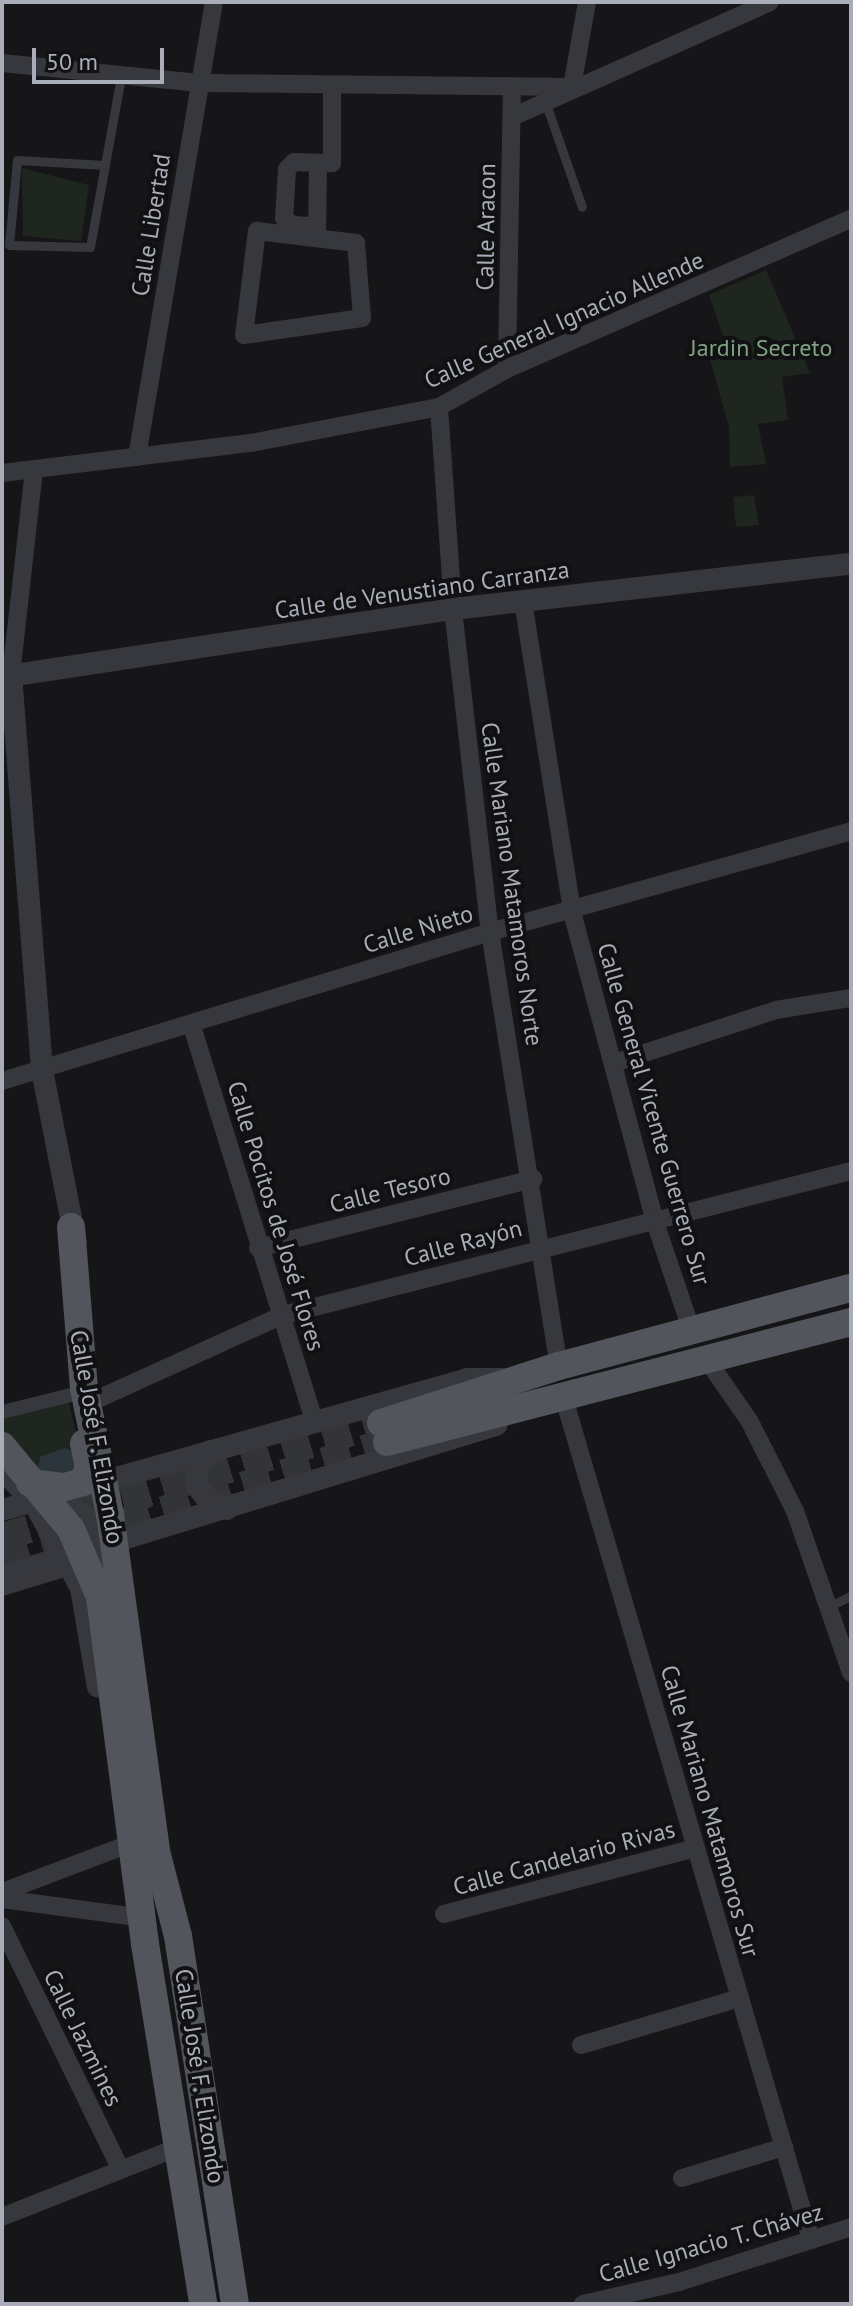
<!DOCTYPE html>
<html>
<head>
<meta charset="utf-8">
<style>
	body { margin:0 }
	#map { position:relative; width:853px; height:2306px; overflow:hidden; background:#161618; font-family:"PT Sans",sans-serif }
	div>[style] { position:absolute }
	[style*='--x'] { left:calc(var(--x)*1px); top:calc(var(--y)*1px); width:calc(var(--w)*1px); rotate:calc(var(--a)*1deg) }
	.green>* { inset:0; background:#1e261f }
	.water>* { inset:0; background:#2c353c }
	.primary-tunnel>* { height:28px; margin-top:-14px; transform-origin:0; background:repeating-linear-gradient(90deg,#333438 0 28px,transparent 0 42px) }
	.service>* { height:9px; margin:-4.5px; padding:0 4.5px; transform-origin:4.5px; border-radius:4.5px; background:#37383d }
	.pedestrian>* { height:14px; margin:-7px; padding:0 7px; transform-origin:7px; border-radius:7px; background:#37383d }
	.minor>* { height:18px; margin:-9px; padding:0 9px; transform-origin:9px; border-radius:9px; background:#37383d }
	.tertiary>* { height:22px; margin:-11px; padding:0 11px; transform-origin:11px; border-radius:11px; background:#37383d }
	.primary>* { height:28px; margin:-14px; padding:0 14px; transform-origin:14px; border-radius:14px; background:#53555c }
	span { translate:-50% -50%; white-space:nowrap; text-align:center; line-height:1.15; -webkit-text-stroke:8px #111113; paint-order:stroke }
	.street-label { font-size:24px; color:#a8adb8 }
	.park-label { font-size:24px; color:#7fa381 }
	.frame { position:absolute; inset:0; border:4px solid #a8adb8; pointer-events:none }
	.scale { position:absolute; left:32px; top:48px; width:132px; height:36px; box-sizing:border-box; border:4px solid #a8adb8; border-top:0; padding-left:10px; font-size:24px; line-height:28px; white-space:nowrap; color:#a8adb8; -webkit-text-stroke:6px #111113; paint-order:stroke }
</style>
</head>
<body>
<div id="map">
	<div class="green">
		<div style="clip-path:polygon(22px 168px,89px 185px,81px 241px,23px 236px)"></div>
		<div style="clip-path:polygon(766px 270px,810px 373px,782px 377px,788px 420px,758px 424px,766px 464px,730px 467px,729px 427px,708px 352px,726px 344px,709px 295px)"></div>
		<div style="clip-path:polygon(754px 495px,759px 525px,736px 527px,733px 497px)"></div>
		<div style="clip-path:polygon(66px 1391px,80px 1449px,58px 1484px,2px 1441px,2px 1406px)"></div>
	</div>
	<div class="water">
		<div style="clip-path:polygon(64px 1448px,73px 1451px,80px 1468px,54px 1481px,38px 1469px,40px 1457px)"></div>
	</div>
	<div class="primary-tunnel">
		<div style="--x:2;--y:1537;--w:396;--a:-16.7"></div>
		<div style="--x:2;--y:1559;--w:402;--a:-16.9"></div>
	</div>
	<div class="service">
		<div style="--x:545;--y:101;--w:112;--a:70.8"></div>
		<div style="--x:105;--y:165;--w:88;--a:-176.7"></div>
		<div style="--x:17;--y:160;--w:85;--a:95.4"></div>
		<div style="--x:9;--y:245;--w:81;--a:1.4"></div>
		<div style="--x:90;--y:247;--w:162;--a:-79.7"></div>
		<div style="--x:119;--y:88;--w:14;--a:-78"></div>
		<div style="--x:828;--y:1607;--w:25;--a:-26"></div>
	</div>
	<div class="pedestrian">
		<div style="--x:2;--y:1412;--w:71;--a:-13.8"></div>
		<div style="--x:2;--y:1589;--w:59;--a:-16.9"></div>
	</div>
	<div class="minor">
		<div style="--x:2;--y:63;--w:198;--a:5.8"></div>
		<div style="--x:199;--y:83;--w:373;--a:0.6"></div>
		<div style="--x:572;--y:87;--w:86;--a:-80"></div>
		<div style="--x:512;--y:117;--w:282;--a:-24"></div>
		<div style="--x:309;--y:226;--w:16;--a:-176"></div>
		<div style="--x:293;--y:225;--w:11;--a:-142"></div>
		<div style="--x:284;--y:218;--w:49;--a:-86.5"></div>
		<div style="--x:287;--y:169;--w:10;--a:-45"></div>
		<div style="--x:294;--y:162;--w:38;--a:2"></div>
		<div style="--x:332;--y:163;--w:75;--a:-90"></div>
		<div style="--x:257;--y:231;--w:100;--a:6.9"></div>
		<div style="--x:356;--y:243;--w:75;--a:85.4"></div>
		<div style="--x:362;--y:318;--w:119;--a:171.8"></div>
		<div style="--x:244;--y:335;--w:105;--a:-82.9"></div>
		<div style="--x:317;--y:237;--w:74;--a:-89.2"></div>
		<div style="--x:507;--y:369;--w:283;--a:-89"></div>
		<div style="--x:439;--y:407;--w:202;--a:86"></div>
		<div style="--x:453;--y:609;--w:325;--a:83.5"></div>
		<div style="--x:490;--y:932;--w:439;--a:81"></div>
		<div style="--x:137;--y:457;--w:461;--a:-80.4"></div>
		<div style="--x:2;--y:473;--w:251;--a:-6.9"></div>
		<div style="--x:251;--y:443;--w:191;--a:-10.8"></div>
		<div style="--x:439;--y:407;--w:78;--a:-29.2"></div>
		<div style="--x:507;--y:369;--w:375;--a:-23.6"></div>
		<div style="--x:523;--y:601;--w:315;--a:81"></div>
		<div style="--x:572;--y:912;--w:318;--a:75"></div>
		<div style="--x:654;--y:1219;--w:116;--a:71.4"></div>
		<div style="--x:11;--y:675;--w:207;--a:-83.6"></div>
		<div style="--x:191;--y:1023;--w:420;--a:72.8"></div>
		<div style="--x:614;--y:1063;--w:170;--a:-18.1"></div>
		<div style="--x:776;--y:1010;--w:76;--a:-9.1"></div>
		<div style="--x:2;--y:1081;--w:510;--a:-16.98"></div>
		<div style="--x:490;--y:932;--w:375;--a:-15.6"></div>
		<div style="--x:258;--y:1248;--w:284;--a:-14.1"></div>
		<div style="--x:705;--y:1357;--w:79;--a:55.3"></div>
		<div style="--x:750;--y:1422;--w:100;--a:63.2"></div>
		<div style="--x:795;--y:1511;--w:171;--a:70.9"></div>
		<div style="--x:563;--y:1395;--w:881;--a:73.64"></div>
		<div style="--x:100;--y:1398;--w:201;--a:-24.4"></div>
		<div style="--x:283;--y:1315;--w:586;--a:-14.23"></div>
		<div style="--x:2;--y:1892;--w:130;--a:-20.7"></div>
		<div style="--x:2;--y:1899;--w:136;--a:7.6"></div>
		<div style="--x:444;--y:1914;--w:260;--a:-14.7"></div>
		<div style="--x:2;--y:1926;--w:271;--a:64"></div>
		<div style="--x:581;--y:2045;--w:166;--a:-16.5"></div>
		<div style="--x:682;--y:2178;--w:107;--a:-16.9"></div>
		<div style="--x:2;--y:2217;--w:187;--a:-21.6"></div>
		<div style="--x:583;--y:2304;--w:98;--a:-12.9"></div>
		<div style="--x:679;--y:2282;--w:181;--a:-17.7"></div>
	</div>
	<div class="tertiary">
		<div style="--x:11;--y:675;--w:396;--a:85.5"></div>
		<div style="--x:42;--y:1070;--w:176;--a:78.9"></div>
		<div style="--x:2;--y:677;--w:456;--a:-8.6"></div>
		<div style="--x:453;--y:609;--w:401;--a:-6.5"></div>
		<div style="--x:211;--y:1451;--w:22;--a:129"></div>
		<div style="--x:197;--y:1468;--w:18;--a:90"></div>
		<div style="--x:197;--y:1486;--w:18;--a:52"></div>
		<div style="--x:208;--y:1500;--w:21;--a:25"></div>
		<div style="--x:2;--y:1470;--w:44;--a:45"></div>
		<div style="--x:33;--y:1501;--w:99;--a:61.1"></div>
		<div style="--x:81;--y:1588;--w:100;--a:80.3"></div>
		<div style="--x:42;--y:1502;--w:30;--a:12"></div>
		<div style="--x:71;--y:1508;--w:22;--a:30"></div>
		<div style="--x:90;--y:1519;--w:45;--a:69.1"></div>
		<div style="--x:2;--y:1510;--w:483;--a:-15.7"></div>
		<div style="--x:467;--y:1379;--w:35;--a:0"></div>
		<div style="--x:2;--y:1576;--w:517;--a:-17"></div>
	</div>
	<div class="primary">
		<div style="--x:71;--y:1227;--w:163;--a:85.4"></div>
		<div style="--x:84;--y:1389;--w:128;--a:78.3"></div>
		<div style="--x:110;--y:1514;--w:344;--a:82.2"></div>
		<div style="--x:157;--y:1855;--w:84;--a:75.5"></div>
		<div style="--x:178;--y:1936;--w:372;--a:81.2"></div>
		<div style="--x:381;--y:1423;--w:187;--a:-17.8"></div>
		<div style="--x:559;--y:1366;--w:302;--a:-15"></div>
		<div style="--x:387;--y:1442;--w:479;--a:-14.5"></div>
		<div style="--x:2;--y:1446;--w:108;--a:50.3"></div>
		<div style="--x:71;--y:1529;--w:74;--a:66.9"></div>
		<div style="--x:100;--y:1597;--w:350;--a:82.6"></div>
		<div style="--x:145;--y:1944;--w:365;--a:80.8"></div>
		<div style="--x:30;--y:1483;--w:35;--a:7"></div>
		<div style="--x:65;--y:1487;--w:19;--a:-16"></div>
		<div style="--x:83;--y:1482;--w:16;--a:-68"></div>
		<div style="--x:89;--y:1467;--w:24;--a:-102"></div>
	</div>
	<div class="street-label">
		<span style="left:151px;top:225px;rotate:-81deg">Calle Libertad</span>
		<span style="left:486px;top:227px;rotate:-89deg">Calle Aracon</span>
		<span style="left:564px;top:320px;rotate:-24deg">Calle General Ignacio Allende</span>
		<span style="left:422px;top:590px;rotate:-8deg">Calle de Venustiano Carranza</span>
		<span style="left:512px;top:884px;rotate:82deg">Calle Mariano Matamoros Norte</span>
		<span style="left:418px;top:929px;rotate:-17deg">Calle Nieto</span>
		<span style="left:654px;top:1114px;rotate:74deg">Calle General Vicente Guerrero Sur</span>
		<span style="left:390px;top:1190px;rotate:-14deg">Calle Tesoro</span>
		<span style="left:276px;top:1216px;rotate:73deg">Calle Pocitos de José Flores</span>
		<span style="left:463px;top:1243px;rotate:-15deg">Calle Rayón</span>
		<span style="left:97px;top:1437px;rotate:80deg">Calle José F. Elizondo</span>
		<span style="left:710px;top:1811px;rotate:74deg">Calle Mariano Matamoros Sur</span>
		<span style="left:564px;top:1858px;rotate:-15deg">Calle Candelario Rivas</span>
		<span style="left:83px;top:2038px;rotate:64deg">Calle Jazmines</span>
		<span style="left:200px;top:2076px;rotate:81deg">Calle José F. Elizondo</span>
		<span style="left:711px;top:2243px;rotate:-16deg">Calle Ignacio T. Chávez</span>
	</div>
	<div class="park-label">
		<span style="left:761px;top:348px">Jardin Secreto</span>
	</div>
	<div class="frame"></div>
	<div class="scale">50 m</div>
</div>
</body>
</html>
